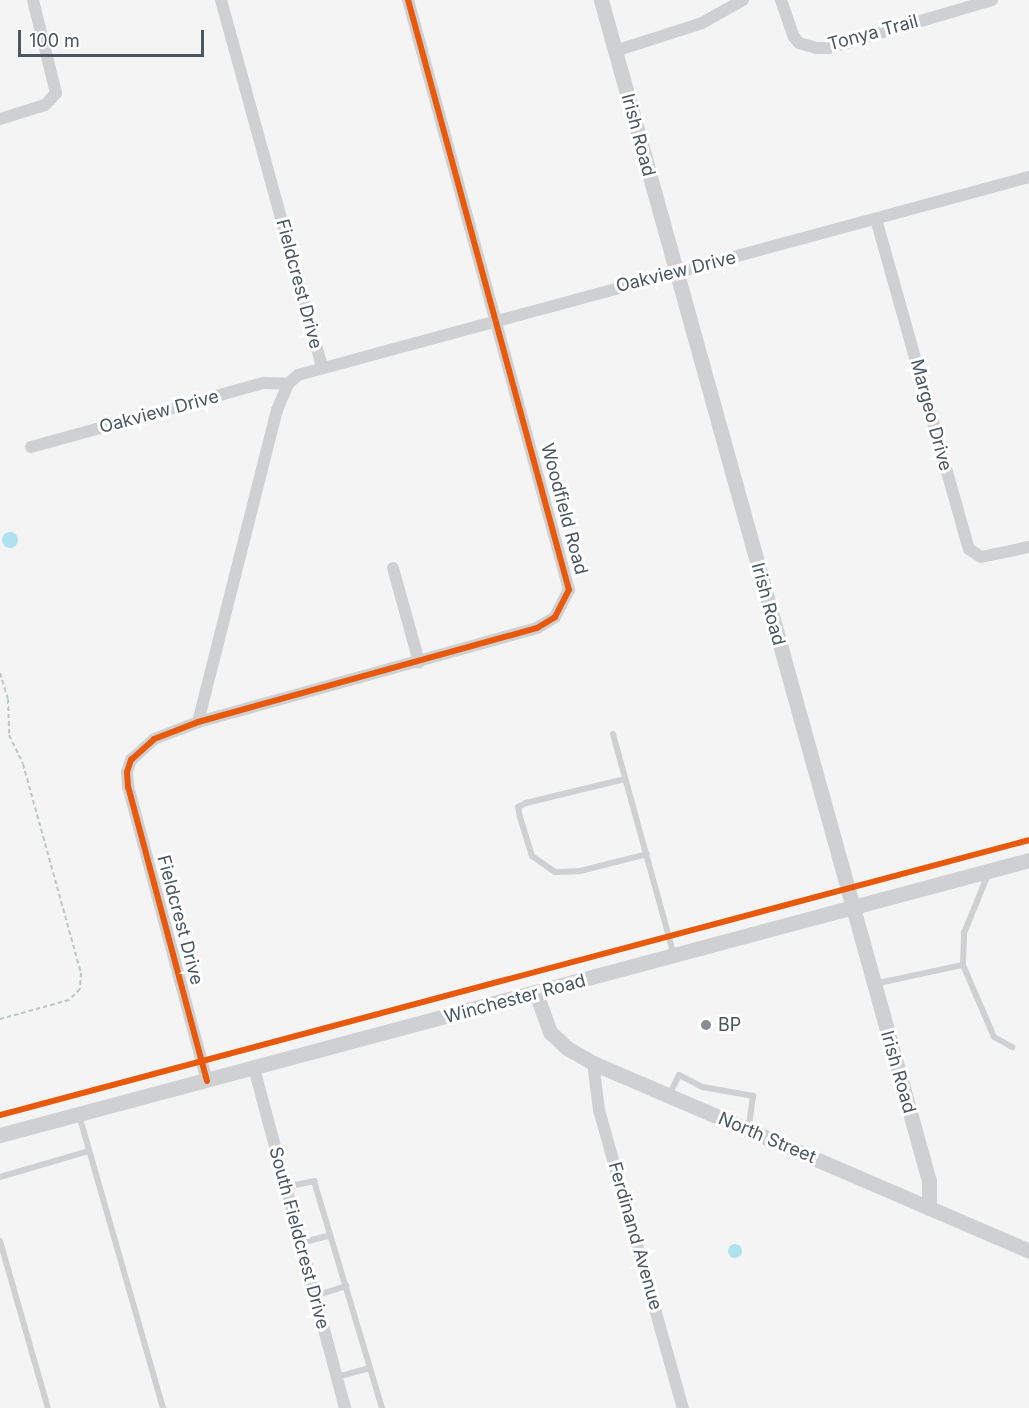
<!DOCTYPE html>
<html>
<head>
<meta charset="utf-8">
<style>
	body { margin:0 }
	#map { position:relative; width:1029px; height:1408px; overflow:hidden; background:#f4f4f4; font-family:Inter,sans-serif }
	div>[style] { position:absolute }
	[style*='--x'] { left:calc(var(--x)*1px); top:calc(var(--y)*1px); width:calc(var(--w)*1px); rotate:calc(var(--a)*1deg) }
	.water>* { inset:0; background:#aee2f0 }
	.round { border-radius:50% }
	.path>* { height:2px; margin-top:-1px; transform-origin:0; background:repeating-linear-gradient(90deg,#bcc7c4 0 4.5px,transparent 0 7.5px) }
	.service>* { height:6px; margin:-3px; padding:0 3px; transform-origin:3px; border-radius:3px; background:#ced0d2 }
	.minor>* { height:12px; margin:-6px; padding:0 6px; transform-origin:6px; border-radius:6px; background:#ced0d2 }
	.tertiary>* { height:15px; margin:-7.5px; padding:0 7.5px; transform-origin:7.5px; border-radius:7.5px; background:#ced0d2 }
	.cycleway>* { height:6px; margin:-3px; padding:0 3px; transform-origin:3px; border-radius:3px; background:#e8590c }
	.dots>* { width:16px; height:16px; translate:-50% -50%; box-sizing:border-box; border:3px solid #fff; border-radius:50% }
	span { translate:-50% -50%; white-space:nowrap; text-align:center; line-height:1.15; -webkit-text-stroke:6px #fff; paint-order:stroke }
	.street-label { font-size:18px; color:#4a5661 }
	.poi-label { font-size:18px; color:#4a5661 }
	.left { translate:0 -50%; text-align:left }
	.scale { position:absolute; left:18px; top:30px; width:186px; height:27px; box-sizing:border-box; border:3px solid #4a5661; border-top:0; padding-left:8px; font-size:18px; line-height:21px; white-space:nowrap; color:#4a5661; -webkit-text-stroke:4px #fff; paint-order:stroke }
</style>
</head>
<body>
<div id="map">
	<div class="water">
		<div class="round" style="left:2px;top:532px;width:16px;height:16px"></div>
		<div class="round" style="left:728px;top:1244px;width:14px;height:14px"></div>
	</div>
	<div class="path">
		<div style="--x:0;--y:673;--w:27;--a:73"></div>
		<div style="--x:8;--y:699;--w:36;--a:88"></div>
		<div style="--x:9;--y:735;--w:32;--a:64"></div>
		<div style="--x:23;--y:764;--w:217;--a:74.5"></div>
		<div style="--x:81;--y:973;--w:16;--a:94"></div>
		<div style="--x:80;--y:989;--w:16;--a:135"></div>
		<div style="--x:69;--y:1000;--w:72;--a:164.6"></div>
	</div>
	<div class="service">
		<div style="--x:613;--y:734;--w:229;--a:74.6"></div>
		<div style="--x:625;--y:779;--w:102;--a:166.4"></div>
		<div style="--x:526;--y:803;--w:9;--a:153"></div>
		<div style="--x:518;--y:807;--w:10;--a:79"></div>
		<div style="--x:520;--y:817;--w:41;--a:72.9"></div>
		<div style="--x:532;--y:856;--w:28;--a:35"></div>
		<div style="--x:555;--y:872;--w:25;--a:-2"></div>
		<div style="--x:580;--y:871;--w:69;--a:-14.2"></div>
		<div style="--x:963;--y:965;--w:78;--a:66.7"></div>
		<div style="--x:994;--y:1037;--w:21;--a:29"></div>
		<div style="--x:874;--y:984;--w:91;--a:-12.1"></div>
		<div style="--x:963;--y:965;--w:32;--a:-88"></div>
		<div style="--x:964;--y:933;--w:66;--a:-67.7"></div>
		<div style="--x:669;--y:1096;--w:23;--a:-65"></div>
		<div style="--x:679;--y:1075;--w:27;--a:27"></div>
		<div style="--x:703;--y:1087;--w:51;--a:10.2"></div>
		<div style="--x:753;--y:1096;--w:34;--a:98"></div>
		<div style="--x:79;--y:1115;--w:305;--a:74"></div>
		<div style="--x:0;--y:1177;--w:93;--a:-16.3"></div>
		<div style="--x:286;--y:1187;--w:29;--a:-12"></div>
		<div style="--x:314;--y:1181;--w:195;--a:73.3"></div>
		<div style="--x:370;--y:1368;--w:34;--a:165"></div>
		<div style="--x:0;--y:1241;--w:174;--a:74"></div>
		<div style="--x:301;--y:1243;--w:30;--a:-15"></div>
		<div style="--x:315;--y:1296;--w:33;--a:-18"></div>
		<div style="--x:370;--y:1368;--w:42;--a:73.3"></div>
	</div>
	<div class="minor">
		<div style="--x:221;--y:0;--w:380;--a:74.6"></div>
		<div style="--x:781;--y:0;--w:39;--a:71"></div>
		<div style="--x:794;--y:37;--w:8;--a:50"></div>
		<div style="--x:799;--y:43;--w:18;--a:16"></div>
		<div style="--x:816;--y:48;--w:13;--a:0"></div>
		<div style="--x:829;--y:48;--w:170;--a:-16.4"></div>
		<div style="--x:615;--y:51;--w:91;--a:-17.8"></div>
		<div style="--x:702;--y:23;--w:47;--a:-29.3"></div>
		<div style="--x:0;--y:119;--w:47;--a:-17.3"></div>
		<div style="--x:45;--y:105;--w:16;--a:-47"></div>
		<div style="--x:56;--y:93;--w:96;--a:-103.9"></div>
		<div style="--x:876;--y:219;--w:343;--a:74.3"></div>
		<div style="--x:969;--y:549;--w:14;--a:34"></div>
		<div style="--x:981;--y:557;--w:49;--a:-11.8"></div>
		<div style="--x:31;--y:447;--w:242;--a:-15.4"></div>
		<div style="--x:264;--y:383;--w:24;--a:2"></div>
		<div style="--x:393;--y:568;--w:98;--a:74.5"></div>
		<div style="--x:198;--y:722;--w:322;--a:-75.8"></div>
		<div style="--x:277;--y:410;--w:28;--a:-67"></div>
		<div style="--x:288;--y:384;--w:13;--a:-42"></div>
		<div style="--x:298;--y:375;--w:757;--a:-15.16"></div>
		<div style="--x:593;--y:1063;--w:47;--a:82.7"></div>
		<div style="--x:599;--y:1110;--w:310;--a:74.3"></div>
		<div style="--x:254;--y:1068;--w:352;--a:75"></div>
		<div style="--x:207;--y:1081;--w:304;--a:-105"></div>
		<div style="--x:128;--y:787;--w:15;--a:-94"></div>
		<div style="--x:127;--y:772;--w:13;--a:-72"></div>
		<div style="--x:131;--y:760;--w:31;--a:-42"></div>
		<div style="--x:154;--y:739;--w:47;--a:-21.1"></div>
		<div style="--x:198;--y:722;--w:352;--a:-15.5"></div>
		<div style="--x:537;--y:628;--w:21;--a:-31"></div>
		<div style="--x:555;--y:617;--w:30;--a:-63"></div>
		<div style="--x:569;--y:590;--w:612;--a:-105.26"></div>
	</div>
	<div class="tertiary">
		<div style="--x:601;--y:0;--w:1226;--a:74.48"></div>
		<div style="--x:929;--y:1181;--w:27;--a:90"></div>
		<div style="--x:536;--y:993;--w:41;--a:70.3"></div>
		<div style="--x:550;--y:1032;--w:23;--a:43"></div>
		<div style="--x:567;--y:1048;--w:30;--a:30"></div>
		<div style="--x:593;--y:1063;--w:475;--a:23.3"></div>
		<div style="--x:0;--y:1135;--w:1065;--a:-14.96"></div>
	</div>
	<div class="cycleway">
		<div style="--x:207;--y:1081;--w:304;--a:-105"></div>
		<div style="--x:128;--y:787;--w:15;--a:-94"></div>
		<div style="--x:127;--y:772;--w:13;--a:-72"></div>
		<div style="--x:131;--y:760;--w:31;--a:-42"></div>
		<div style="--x:154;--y:739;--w:47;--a:-21.1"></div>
		<div style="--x:198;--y:722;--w:352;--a:-15.5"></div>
		<div style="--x:537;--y:628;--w:21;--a:-31"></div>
		<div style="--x:555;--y:617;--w:30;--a:-63"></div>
		<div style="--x:569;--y:590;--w:612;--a:-105.26"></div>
		<div style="--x:0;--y:1115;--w:1065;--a:-14.96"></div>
	</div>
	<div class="dots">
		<div style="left:706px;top:1025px;background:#868d94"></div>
	</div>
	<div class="street-label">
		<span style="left:873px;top:33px;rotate:-15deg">Tonya Trail</span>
		<span style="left:638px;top:135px;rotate:75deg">Irish Road</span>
		<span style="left:676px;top:272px;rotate:-14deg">Oakview Drive</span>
		<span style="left:299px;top:284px;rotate:75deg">Fieldcrest Drive</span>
		<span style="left:159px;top:412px;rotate:-15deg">Oakview Drive</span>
		<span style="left:931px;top:415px;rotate:75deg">Margeo Drive</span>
		<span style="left:564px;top:509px;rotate:75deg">Woodfield Road</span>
		<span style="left:768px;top:604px;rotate:75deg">Irish Road</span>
		<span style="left:180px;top:920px;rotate:75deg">Fieldcrest Drive</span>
		<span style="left:515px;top:999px;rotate:-15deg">Winchester Road</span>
		<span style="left:898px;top:1072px;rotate:74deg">Irish Road</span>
		<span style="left:767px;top:1138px;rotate:23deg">North Street</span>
		<span style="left:635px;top:1236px;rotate:74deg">Ferdinand Avenue</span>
		<span style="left:299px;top:1238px;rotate:75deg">South Fieldcrest Drive</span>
	</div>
	<div class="poi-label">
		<span class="left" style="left:718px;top:1025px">BP</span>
	</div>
	<div class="scale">100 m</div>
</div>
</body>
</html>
